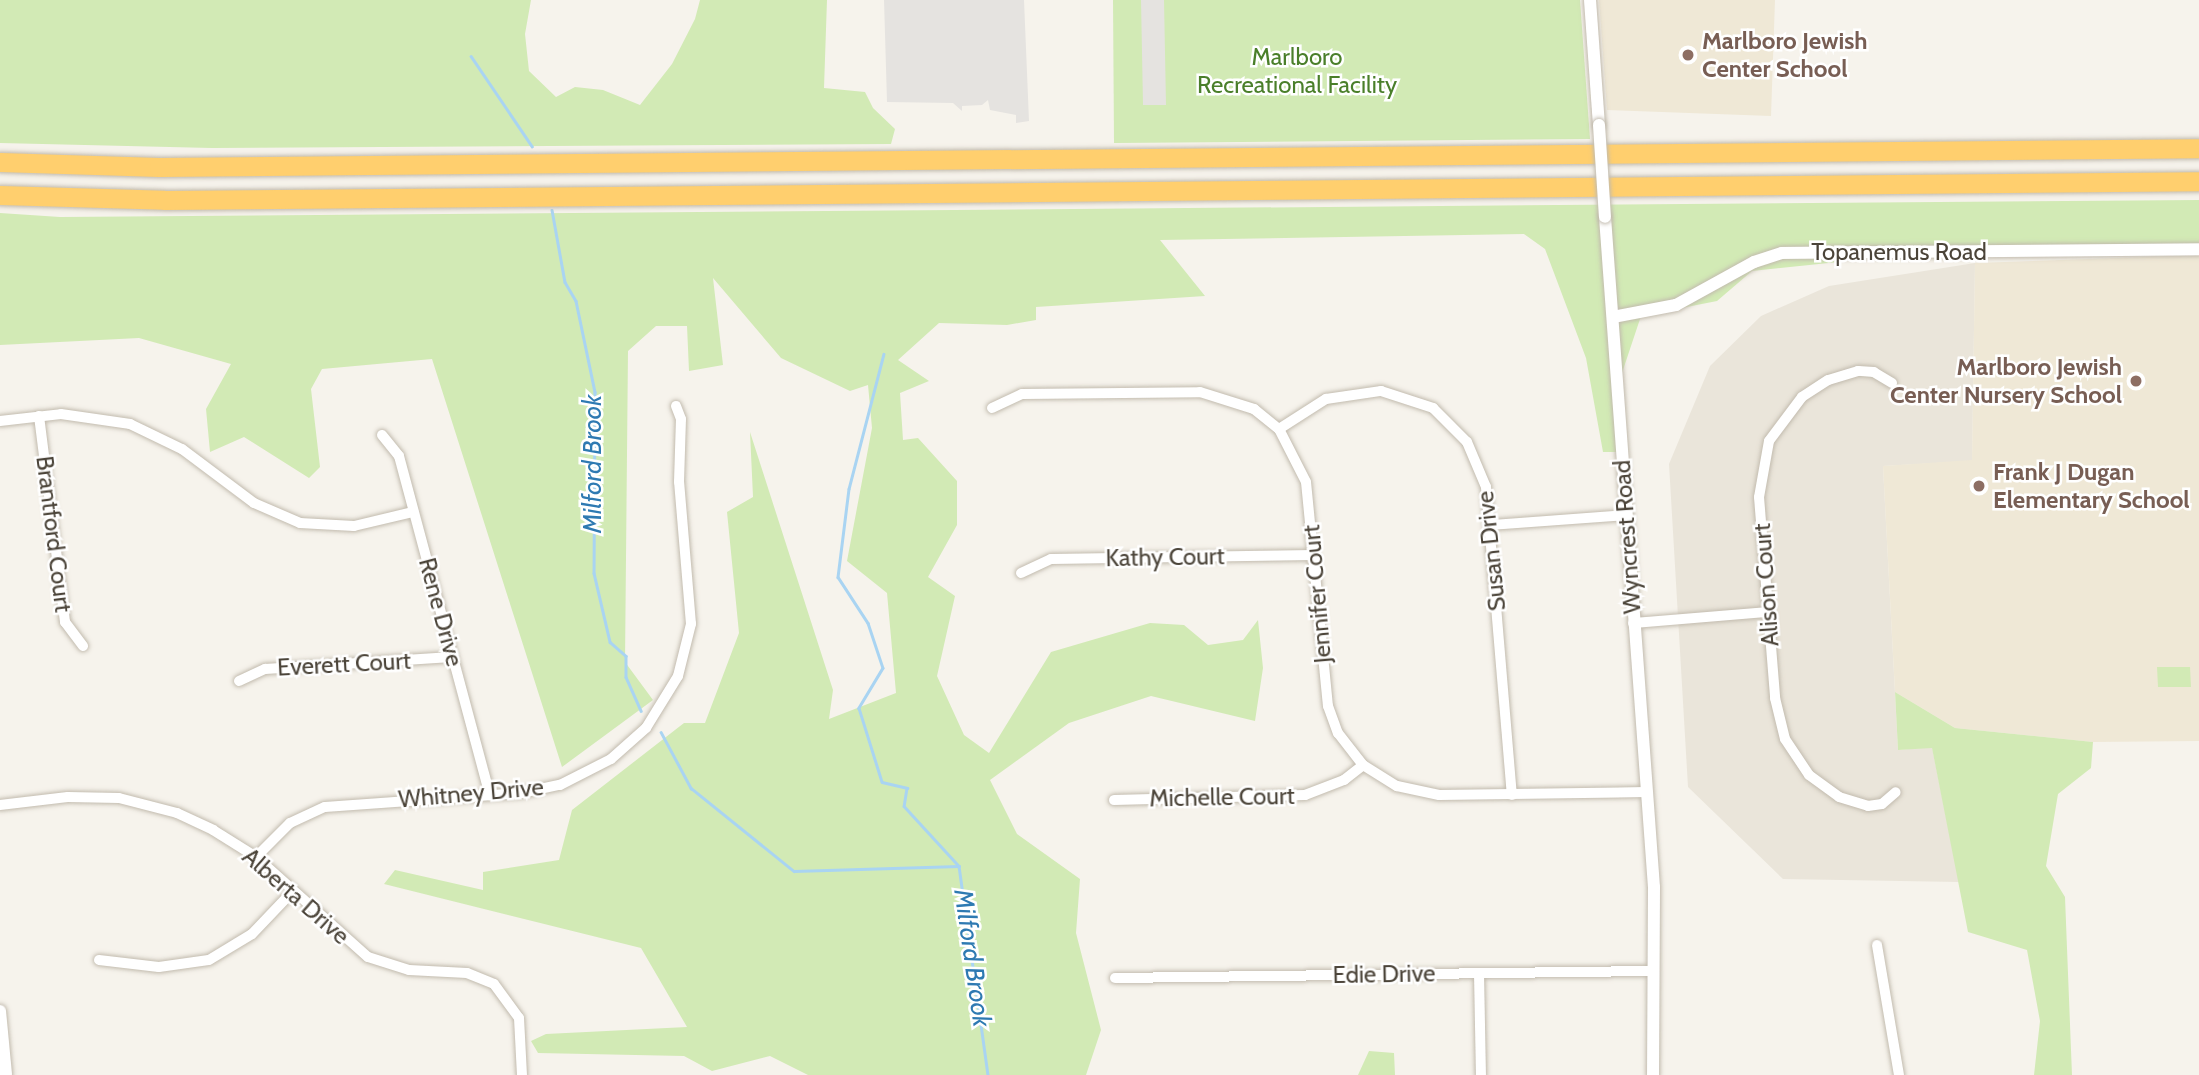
<!DOCTYPE html>
<html>
<head>
<meta charset="utf-8">
<style>
	body { margin:0 }
	#map { position:relative; width:2199px; height:1075px; overflow:hidden; background:#f6f3ec; font-family:Cabin,sans-serif }
	div>[style] { position:absolute }
	[style*='--x'] { left:calc(var(--x)*1px); top:calc(var(--y)*1px); width:calc(var(--w)*1px); rotate:calc(var(--a)*1deg) }
	.residential>* { inset:0; background:#eae5da }
	.education>* { inset:0; background:#efe8d6 }
	.green>* { inset:0; background:#d2eab5 }
	.parking>* { inset:0; background:#e5e3e0 }
	.stream>* { height:2.5px; margin:-1.25px; padding:0 1.25px; transform-origin:1.25px; border-radius:1.25px; background:#a9d4f2 }
	.roads { filter:drop-shadow(0 0 2px #c2bbae) drop-shadow(0 0 2px #c2bbae) }
	.minor>* { height:10px; margin:-5px; padding:0 5px; transform-origin:5px; border-radius:5px; background:#fff }
	.tertiary>* { height:12px; margin:-6px; padding:0 6px; transform-origin:6px; border-radius:6px; background:#fff }
	.motorway>* { height:19px; margin:-9.5px; padding:0 9.5px; transform-origin:9.5px; border-radius:9.5px; background:#ffcf6e }
	.bridges { filter:drop-shadow(0 0 2px #c2bbae) drop-shadow(0 0 2px #c2bbae) }
	.tertiary-bridge>* { height:12px; margin:-6px; padding:0 6px; transform-origin:6px; border-radius:6px; background:#fff }
	.dots>* { width:19px; height:19px; translate:-50% -50%; box-sizing:border-box; border:4px solid #fff; border-radius:50% }
	span { translate:-50% -50%; white-space:nowrap; text-align:center; line-height:1.15; -webkit-text-stroke:5px #fff; paint-order:stroke }
	.education-label { font-size:24px; color:#785e54; font-weight:700 }
	.left { translate:0 -50%; text-align:left }
	.right { translate:-100% -50%; text-align:right }
	.park-label { font-size:24px; color:#4a7f2a }
	.street-label { font-size:24px; color:#4b4439 }
	.water-label { font-size:26px; color:#2e7ab2; font-style:italic }
</style>
</head>
<body>
<div id="map">
	<div class="residential">
		<div style="clip-path:polygon(1975px 263px,1972px 461px,1883px 466px,1898px 750px,1932px 747px,1959px 882px,1783px 879px,1688px 787px,1669px 464px,1710px 366px,1761px 316px,1829px 286px)"></div>
	</div>
	<div class="education">
		<div style="clip-path:polygon(1599px 0,1775px 0,1771px 116px,1607px 110px)"></div>
		<div style="clip-path:polygon(2199px 255px,2199px 741px,2093px 742px,1955px 728px,1895px 692px,1883px 466px,1972px 460px,1975px 263px)"></div>
	</div>
	<div class="green">
		<div style="clip-path:polygon(0 0,531px 0,525px 34px,529px 71px,556px 97px,575px 87px,603px 90px,640px 105px,672px 64px,695px 19px,700px 0,827px 0,824px 88px,865px 92px,873px 108px,895px 129px,891px 144px,212px 148px,0 143px)"></div>
		<div style="clip-path:polygon(1113px 0,1580px 0,1590px 139px,1114px 143px)"></div>
		<div style="clip-path:polygon(2199px 200px,2199px 244px,1878px 247px,1838px 262px,1752px 271px,1717px 301px,1641px 316px,1617px 388px,1622px 452px,1603px 452px,1586px 358px,1545px 249px,1524px 234px,1160px 240px,1205px 296px,1036px 307px,1036px 320px,1007px 325px,939px 323px,898px 360px,929px 381px,900px 393px,903px 440px,918px 438px,957px 481px,957px 525px,928px 577px,955px 596px,937px 676px,964px 735px,989px 753px,1051px 652px,1150px 623px,1184px 625px,1208px 645px,1243px 640px,1258px 620px,1263px 668px,1255px 721px,1151px 696px,1069px 723px,990px 780px,1017px 834px,1080px 879px,1076px 933px,1101px 1030px,1086px 1075px,808px 1075px,770px 1056px,712px 1071px,684px 1056px,538px 1053px,531px 1041px,546px 1034px,687px 1027px,641px 948px,384px 884px,395px 870px,483px 890px,483px 872px,559px 860px,572px 810px,684px 723px,705px 723px,739px 633px,727px 512px,753px 497px,750px 432px,833px 690px,829px 719px,896px 693px,887px 593px,847px 561px,872px 428px,868px 385px,850px 391px,781px 358px,713px 278px,723px 365px,689px 371px,687px 326px,656px 326px,628px 351px,625px 662px,653px 700px,562px 767px,432px 359px,322px 369px,311px 389px,320px 467px,309px 478px,244px 437px,210px 452px,206px 409px,231px 364px,139px 338px,0 345px,0 213px,60px 217px)"></div>
		<div style="clip-path:polygon(2157px 667px,2190px 667px,2191px 687px,2158px 687px)"></div>
		<div style="clip-path:polygon(1895px 692px,1955px 728px,2093px 742px,2091px 768px,2058px 794px,2046px 866px,2065px 897px,2072px 1075px,2034px 1075px,2040px 1021px,2027px 950px,1968px 932px,1932px 748px,1898px 750px)"></div>
		<div style="clip-path:polygon(1369px 1051px,1394px 1053px,1395px 1075px,1358px 1075px)"></div>
	</div>
	<div class="parking">
		<div style="clip-path:polygon(884px 0,1024px 0,1029px 121px,1016px 123px,1016px 115px,990px 110px,988px 100px,982px 105px,962px 106px,962px 111px,953px 103px,887px 102px)"></div>
		<div style="clip-path:polygon(1141px 0,1164px 0,1166px 105px,1143px 105px)"></div>
	</div>
	<div class="stream">
		<div style="--x:471;--y:56;--w:109;--a:55.9"></div>
		<div style="--x:552;--y:210;--w:73;--a:79.8"></div>
		<div style="--x:565;--y:282;--w:22;--a:60"></div>
		<div style="--x:576;--y:301;--w:93;--a:78.2"></div>
		<div style="--x:595;--y:392;--w:181;--a:90.3"></div>
		<div style="--x:594;--y:573;--w:71;--a:76.9"></div>
		<div style="--x:610;--y:642;--w:21;--a:41"></div>
		<div style="--x:626;--y:656;--w:21;--a:90"></div>
		<div style="--x:626;--y:677;--w:37;--a:66"></div>
		<div style="--x:884;--y:354;--w:139;--a:104.5"></div>
		<div style="--x:849;--y:489;--w:89;--a:97.1"></div>
		<div style="--x:838;--y:577;--w:55;--a:56.9"></div>
		<div style="--x:868;--y:623;--w:47;--a:71.6"></div>
		<div style="--x:883;--y:668;--w:47;--a:121"></div>
		<div style="--x:859;--y:708;--w:77;--a:72.7"></div>
		<div style="--x:882;--y:782;--w:26;--a:13"></div>
		<div style="--x:907;--y:788;--w:18;--a:99"></div>
		<div style="--x:904;--y:806;--w:81;--a:47.5"></div>
		<div style="--x:661;--y:732;--w:64;--a:61.8"></div>
		<div style="--x:691;--y:788;--w:132;--a:38.9"></div>
		<div style="--x:794;--y:871;--w:165;--a:-1.7"></div>
		<div style="--x:959;--y:866;--w:211;--a:82.1"></div>
	</div>
	<div class="roads">
		<div class="minor">
			<div style="--x:1892;--y:383;--w:21;--a:-149"></div>
			<div style="--x:1874;--y:372;--w:16;--a:-176"></div>
			<div style="--x:1858;--y:371;--w:31;--a:163"></div>
			<div style="--x:1828;--y:380;--w:31;--a:147"></div>
			<div style="--x:1802;--y:397;--w:55;--a:126.9"></div>
			<div style="--x:1769;--y:441;--w:57;--a:100.1"></div>
			<div style="--x:1759;--y:497;--w:202;--a:85.4"></div>
			<div style="--x:1775;--y:698;--w:42;--a:76.3"></div>
			<div style="--x:1785;--y:739;--w:43;--a:56.3"></div>
			<div style="--x:1809;--y:775;--w:37;--a:36"></div>
			<div style="--x:1839;--y:797;--w:30;--a:17"></div>
			<div style="--x:1868;--y:806;--w:14;--a:-8"></div>
			<div style="--x:1882;--y:804;--w:18;--a:-41"></div>
			<div style="--x:992;--y:408;--w:33;--a:-25"></div>
			<div style="--x:1022;--y:394;--w:178;--a:-0.6"></div>
			<div style="--x:1200;--y:392;--w:57;--a:17.5"></div>
			<div style="--x:1254;--y:409;--w:32;--a:39"></div>
			<div style="--x:1279;--y:429;--w:59;--a:63"></div>
			<div style="--x:1306;--y:482;--w:225;--a:84.4"></div>
			<div style="--x:1328;--y:706;--w:29;--a:70"></div>
			<div style="--x:1338;--y:733;--w:41;--a:52"></div>
			<div style="--x:1363;--y:765;--w:40;--a:32"></div>
			<div style="--x:1397;--y:786;--w:43;--a:12.1"></div>
			<div style="--x:1439;--y:795;--w:207;--a:-0.8"></div>
			<div style="--x:39;--y:416;--w:208;--a:82.8"></div>
			<div style="--x:65;--y:622;--w:30;--a:53"></div>
			<div style="--x:0;--y:421;--w:61;--a:-6.5"></div>
			<div style="--x:61;--y:414;--w:70;--a:8.2"></div>
			<div style="--x:130;--y:424;--w:58;--a:25.7"></div>
			<div style="--x:182;--y:449;--w:90;--a:36.9"></div>
			<div style="--x:254;--y:503;--w:50;--a:23.5"></div>
			<div style="--x:300;--y:523;--w:54;--a:3.2"></div>
			<div style="--x:354;--y:526;--w:61;--a:-13.3"></div>
			<div style="--x:1279;--y:429;--w:56;--a:-32.6"></div>
			<div style="--x:1326;--y:399;--w:56;--a:-8.3"></div>
			<div style="--x:1381;--y:391;--w:55;--a:18.1"></div>
			<div style="--x:1433;--y:408;--w:48;--a:45"></div>
			<div style="--x:1467;--y:442;--w:49;--a:67.1"></div>
			<div style="--x:1486;--y:487;--w:309;--a:85.2"></div>
			<div style="--x:382;--y:435;--w:27;--a:51"></div>
			<div style="--x:399;--y:456;--w:351;--a:75"></div>
			<div style="--x:1491;--y:525;--w:135;--a:-4.2"></div>
			<div style="--x:1021;--y:573;--w:33;--a:-25"></div>
			<div style="--x:1051;--y:559;--w:262;--a:-0.9"></div>
			<div style="--x:1633;--y:623;--w:134;--a:-4.7"></div>
			<div style="--x:239;--y:681;--w:29;--a:-25"></div>
			<div style="--x:265;--y:669;--w:187;--a:-3.7"></div>
			<div style="--x:1114;--y:800;--w:191;--a:-1.5"></div>
			<div style="--x:1305;--y:795;--w:42;--a:-21"></div>
			<div style="--x:1344;--y:780;--w:24;--a:-38"></div>
			<div style="--x:0;--y:805;--w:68;--a:-6.7"></div>
			<div style="--x:68;--y:797;--w:51;--a:1.1"></div>
			<div style="--x:119;--y:798;--w:60;--a:14.5"></div>
			<div style="--x:177;--y:813;--w:40;--a:25"></div>
			<div style="--x:213;--y:830;--w:51;--a:32.1"></div>
			<div style="--x:256;--y:857;--w:150;--a:41.8"></div>
			<div style="--x:368;--y:957;--w:43;--a:17.6"></div>
			<div style="--x:409;--y:970;--w:58;--a:3"></div>
			<div style="--x:467;--y:973;--w:29;--a:22"></div>
			<div style="--x:494;--y:984;--w:42;--a:53.7"></div>
			<div style="--x:519;--y:1018;--w:57;--a:87"></div>
			<div style="--x:256;--y:857;--w:48;--a:-45"></div>
			<div style="--x:290;--y:823;--w:38;--a:-25"></div>
			<div style="--x:325;--y:807;--w:196;--a:-4.1"></div>
			<div style="--x:521;--y:793;--w:40;--a:-12"></div>
			<div style="--x:560;--y:785;--w:57;--a:-27"></div>
			<div style="--x:611;--y:759;--w:47;--a:-41.5"></div>
			<div style="--x:646;--y:728;--w:61;--a:-58.4"></div>
			<div style="--x:678;--y:676;--w:54;--a:-76"></div>
			<div style="--x:691;--y:624;--w:143;--a:-94.8"></div>
			<div style="--x:679;--y:482;--w:63;--a:-88.2"></div>
			<div style="--x:681;--y:419;--w:14;--a:-111"></div>
			<div style="--x:1877;--y:945;--w:132;--a:80.4"></div>
			<div style="--x:99;--y:960;--w:60;--a:6.7"></div>
			<div style="--x:159;--y:967;--w:50;--a:-8"></div>
			<div style="--x:209;--y:960;--w:50;--a:-31.2"></div>
			<div style="--x:252;--y:934;--w:58;--a:-46.4"></div>
			<div style="--x:1479;--y:973;--w:102;--a:88.9"></div>
			<div style="--x:1115;--y:978;--w:537;--a:-0.75"></div>
		</div>
		<div class="tertiary">
			<div style="--x:1590;--y:0;--w:125;--a:85.9"></div>
			<div style="--x:1605;--y:217;--w:672;--a:85.82"></div>
			<div style="--x:1654;--y:887;--w:188;--a:90.3"></div>
			<div style="--x:1613;--y:317;--w:64;--a:-10.8"></div>
			<div style="--x:1676;--y:305;--w:89;--a:-28.9"></div>
			<div style="--x:1754;--y:262;--w:29;--a:-18"></div>
			<div style="--x:1782;--y:253;--w:417;--a:-0.5"></div>
			<div style="--x:0;--y:1011;--w:64;--a:84.6"></div>
		</div>
		<div class="motorway">
			<div style="--x:0;--y:162;--w:159;--a:1.8"></div>
			<div style="--x:159;--y:167;--w:2040;--a:-0.53"></div>
			<div style="--x:0;--y:195;--w:164;--a:1.7"></div>
			<div style="--x:164;--y:200;--w:2035;--a:-0.53"></div>
		</div>
	</div>
	<div class="bridges">
		<div class="tertiary-bridge">
			<div style="--x:1599;--y:125;--w:92;--a:86.3"></div>
		</div>
	</div>
	<div class="dots">
		<div style="left:1688px;top:55px;background:#8d6e63"></div>
		<div style="left:2136px;top:381px;background:#8d6e63"></div>
		<div style="left:1979px;top:486px;background:#8d6e63"></div>
	</div>
	<div class="education-label">
		<span class="left" style="left:1702px;top:55px">Marlboro Jewish<br>Center School</span>
		<span class="right" style="left:2122px;top:381px">Marlboro Jewish<br>Center Nursery School</span>
		<span class="left" style="left:1993px;top:486px">Frank J Dugan<br>Elementary School</span>
	</div>
	<div class="park-label">
		<span style="left:1297px;top:71px">Marlboro<br>Recreational Facility</span>
	</div>
	<div class="street-label">
		<span style="left:1899px;top:252px">Topanemus Road</span>
		<span style="left:54px;top:534px;rotate:83deg">Brantford Court</span>
		<span style="left:1627px;top:537px;rotate:-94deg">Wyncrest Road</span>
		<span style="left:1491px;top:551px;rotate:-96deg">Susan Drive</span>
		<span style="left:1165px;top:557px;rotate:-1deg">Kathy Court</span>
		<span style="left:1766px;top:585px;rotate:-94deg">Alison Court</span>
		<span style="left:1317px;top:594px;rotate:-95deg">Jennifer Court</span>
		<span style="left:441px;top:612px;rotate:75deg">Rene Drive</span>
		<span style="left:344px;top:664px;rotate:-3deg">Everett Court</span>
		<span style="left:471px;top:793px;rotate:-5deg">Whitney Drive</span>
		<span style="left:1222px;top:797px;rotate:-1deg">Michelle Court</span>
		<span style="left:296px;top:896px;rotate:41deg">Alberta Drive</span>
		<span style="left:1384px;top:974px;rotate:-1deg">Edie Drive</span>
	</div>
	<div class="water-label">
		<span style="left:593px;top:464px;rotate:-90deg">Milford Brook</span>
		<span style="left:972px;top:958px;rotate:82deg">Milford Brook</span>
	</div>
</div>
</body>
</html>
